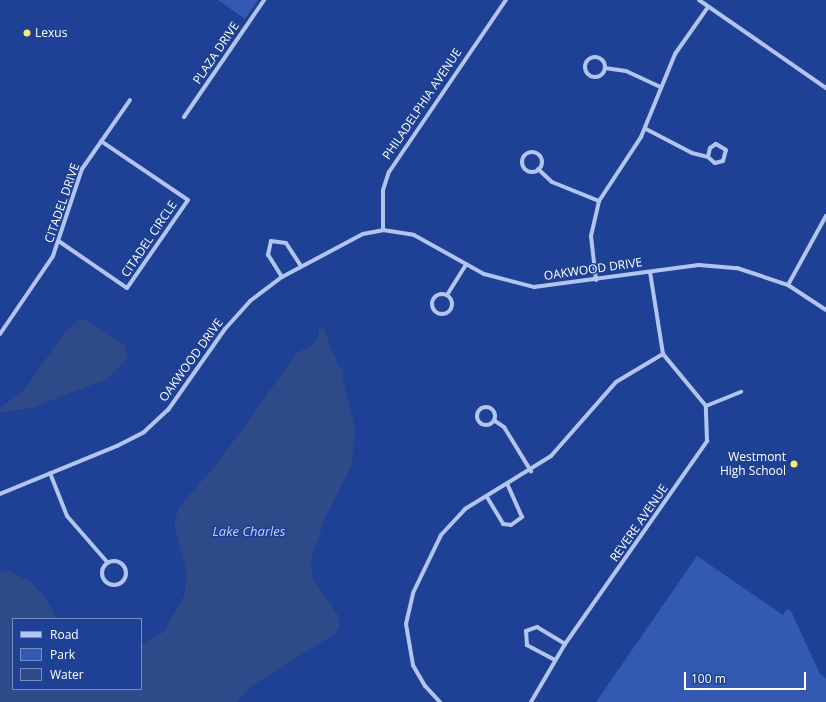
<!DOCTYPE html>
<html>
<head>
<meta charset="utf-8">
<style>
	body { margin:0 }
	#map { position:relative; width:826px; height:702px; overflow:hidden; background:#1e4195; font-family:"Open Sans",sans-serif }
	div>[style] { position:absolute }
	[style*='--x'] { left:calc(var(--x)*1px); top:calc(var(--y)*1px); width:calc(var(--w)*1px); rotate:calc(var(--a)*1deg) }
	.green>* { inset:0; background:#325ab3 }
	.water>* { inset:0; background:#2f4a89 }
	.minor>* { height:4px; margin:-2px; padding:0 2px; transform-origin:2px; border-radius:2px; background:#b2c5ef }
	.minor>.ring { margin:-2px; padding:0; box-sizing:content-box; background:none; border:4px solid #b2c5ef; border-radius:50% }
	.dots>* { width:11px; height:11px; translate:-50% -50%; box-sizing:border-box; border:2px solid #1e4195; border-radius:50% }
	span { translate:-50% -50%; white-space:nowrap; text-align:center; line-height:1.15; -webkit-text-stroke:3px #1e4195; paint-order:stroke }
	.poi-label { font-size:12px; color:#fff }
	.left { translate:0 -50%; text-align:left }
	.right { translate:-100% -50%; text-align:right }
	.street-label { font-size:12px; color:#fff }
	.water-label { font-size:13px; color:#bed0f5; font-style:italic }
	.legend { position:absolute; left:12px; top:618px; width:130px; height:72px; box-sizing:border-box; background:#1e4195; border:1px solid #788dbf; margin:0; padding:5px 7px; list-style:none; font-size:12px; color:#fff }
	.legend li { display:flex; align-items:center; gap:8px; height:20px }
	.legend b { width:20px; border:1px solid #788dbf }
	.scale { position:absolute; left:684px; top:672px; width:122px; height:18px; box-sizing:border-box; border:2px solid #fff; border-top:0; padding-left:5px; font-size:12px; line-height:14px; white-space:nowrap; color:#fff; -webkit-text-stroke:3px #1e4195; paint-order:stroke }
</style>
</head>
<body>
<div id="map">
	<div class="green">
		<div style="clip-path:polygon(218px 0,258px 0,245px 19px)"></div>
		<div style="clip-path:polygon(697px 556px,783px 615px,787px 609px,791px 611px,820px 674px,826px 678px,826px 702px,596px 702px)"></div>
	</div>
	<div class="water">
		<div style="clip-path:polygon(79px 320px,86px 320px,125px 345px,127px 360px,107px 379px,34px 407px,0 413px,0 408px,25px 389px,64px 333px)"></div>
		<div style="clip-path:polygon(323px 327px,339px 368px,344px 370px,342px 377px,355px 428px,352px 464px,326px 516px,310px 562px,313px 579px,338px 615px,340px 624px,336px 633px,251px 686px,237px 702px,0 702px,0 573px,8px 571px,28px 580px,45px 597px,57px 619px,13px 619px,13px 689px,141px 689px,141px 644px,164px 632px,185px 594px,186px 569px,174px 524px,179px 507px,220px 460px,297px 353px,313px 344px,319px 335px,318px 328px)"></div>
	</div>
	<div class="minor">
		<div style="--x:699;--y:0;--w:155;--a:34.7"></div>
		<div class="ring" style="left:585px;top:57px;width:16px;height:16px"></div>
		<div style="--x:605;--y:68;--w:21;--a:8"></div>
		<div style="--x:626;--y:71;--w:38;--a:25"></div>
		<div style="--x:184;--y:117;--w:142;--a:-55.6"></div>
		<div style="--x:646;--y:129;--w:52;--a:27.6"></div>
		<div style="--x:692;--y:153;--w:16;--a:14"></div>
		<div style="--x:708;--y:157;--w:9;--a:41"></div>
		<div style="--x:715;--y:163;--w:8;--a:-14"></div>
		<div style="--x:723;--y:161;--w:11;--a:-75"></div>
		<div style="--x:726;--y:150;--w:12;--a:-149"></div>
		<div style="--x:716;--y:144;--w:7;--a:146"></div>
		<div style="--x:710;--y:148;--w:9;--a:103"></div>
		<div class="ring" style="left:522px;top:152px;width:16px;height:16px"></div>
		<div style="--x:538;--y:169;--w:19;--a:43"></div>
		<div style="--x:552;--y:182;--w:51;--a:22"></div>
		<div style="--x:383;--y:230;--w:40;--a:-90"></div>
		<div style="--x:383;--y:190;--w:19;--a:-72"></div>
		<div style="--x:389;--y:172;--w:208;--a:-55.8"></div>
		<div style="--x:60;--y:242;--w:81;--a:34.5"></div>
		<div style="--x:127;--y:288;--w:107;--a:-55.3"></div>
		<div style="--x:188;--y:200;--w:105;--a:-145.9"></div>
		<div style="--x:282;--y:277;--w:26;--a:-122"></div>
		<div style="--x:268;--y:255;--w:14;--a:-78"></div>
		<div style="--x:271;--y:241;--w:15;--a:8"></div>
		<div style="--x:286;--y:243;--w:27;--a:57"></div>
		<div style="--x:596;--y:280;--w:44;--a:-96.5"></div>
		<div style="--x:591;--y:236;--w:36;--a:-77"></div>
		<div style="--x:599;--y:201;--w:77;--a:-56.7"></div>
		<div style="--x:641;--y:137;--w:90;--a:-67.7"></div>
		<div style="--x:675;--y:54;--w:57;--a:-54.9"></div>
		<div style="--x:788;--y:285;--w:79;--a:-61.2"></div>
		<div class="ring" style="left:432px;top:294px;width:16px;height:16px"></div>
		<div style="--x:447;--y:295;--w:36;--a:-58"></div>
		<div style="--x:0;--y:334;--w:94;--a:-55.8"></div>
		<div style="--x:53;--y:256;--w:92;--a:-71.6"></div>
		<div style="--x:82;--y:169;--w:84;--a:-55.2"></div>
		<div style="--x:706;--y:406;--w:38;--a:-22"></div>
		<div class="ring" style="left:477px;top:407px;width:14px;height:14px"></div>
		<div style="--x:495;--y:421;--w:11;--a:34"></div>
		<div style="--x:504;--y:427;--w:52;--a:58.5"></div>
		<div style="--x:50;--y:473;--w:46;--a:68.4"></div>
		<div style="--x:67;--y:516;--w:62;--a:48.9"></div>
		<div style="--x:0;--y:494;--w:126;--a:-22.3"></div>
		<div style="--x:117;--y:446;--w:30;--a:-27"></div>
		<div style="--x:144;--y:432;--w:33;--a:-43"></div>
		<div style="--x:168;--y:410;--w:99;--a:-54.9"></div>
		<div style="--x:225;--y:329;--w:38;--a:-48"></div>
		<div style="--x:250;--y:301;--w:40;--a:-37"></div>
		<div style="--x:282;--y:277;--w:92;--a:-28"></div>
		<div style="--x:363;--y:234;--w:20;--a:-11"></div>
		<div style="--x:383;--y:230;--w:31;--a:9"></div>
		<div style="--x:414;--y:235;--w:80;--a:29.1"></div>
		<div style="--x:484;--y:274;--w:52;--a:14.6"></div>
		<div style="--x:534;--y:287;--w:166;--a:-7.6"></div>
		<div style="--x:699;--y:265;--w:38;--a:5"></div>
		<div style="--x:737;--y:268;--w:54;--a:18.4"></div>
		<div style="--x:788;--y:285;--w:45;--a:33.3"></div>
		<div style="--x:487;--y:497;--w:31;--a:59"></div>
		<div style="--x:503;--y:524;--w:8;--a:7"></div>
		<div style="--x:511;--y:525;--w:14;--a:-36"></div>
		<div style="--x:522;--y:517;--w:35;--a:-114"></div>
		<div class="ring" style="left:102px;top:561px;width:20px;height:20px"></div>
		<div style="--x:555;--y:660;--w:32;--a:-152"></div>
		<div style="--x:527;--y:645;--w:14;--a:-94"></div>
		<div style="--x:526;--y:631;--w:12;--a:-20"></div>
		<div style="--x:537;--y:627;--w:33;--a:31"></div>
		<div style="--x:440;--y:702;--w:22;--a:-133"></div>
		<div style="--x:425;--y:686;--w:24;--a:-120"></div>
		<div style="--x:413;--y:665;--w:42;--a:-99.7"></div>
		<div style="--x:406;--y:624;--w:32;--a:-77"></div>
		<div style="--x:413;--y:593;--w:64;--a:-64.2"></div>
		<div style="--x:441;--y:535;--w:35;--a:-47"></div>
		<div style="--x:465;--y:509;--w:101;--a:-31.6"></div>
		<div style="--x:551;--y:456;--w:98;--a:-48.7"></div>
		<div style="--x:616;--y:382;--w:55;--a:-30.8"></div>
		<div style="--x:531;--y:702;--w:67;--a:-59.6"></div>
		<div style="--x:565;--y:644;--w:248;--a:-55"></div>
		<div style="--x:707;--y:441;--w:35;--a:-92"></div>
		<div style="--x:706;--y:406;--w:67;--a:-129.6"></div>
		<div style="--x:663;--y:354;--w:83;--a:-99"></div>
	</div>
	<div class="dots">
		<div style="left:27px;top:33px;background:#fde871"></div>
		<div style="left:794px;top:464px;background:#fde871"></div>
	</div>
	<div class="poi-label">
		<span class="left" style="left:35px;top:33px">Lexus</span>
		<span class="right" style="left:786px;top:464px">Westmont<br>High School</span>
	</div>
	<div class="street-label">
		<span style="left:216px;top:53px;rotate:-56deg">PLAZA DRIVE</span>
		<span style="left:422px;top:104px;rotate:-56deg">PHILADELPHIA AVENUE</span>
		<span style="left:62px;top:203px;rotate:-71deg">CITADEL DRIVE</span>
		<span style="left:149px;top:239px;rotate:-56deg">CITADEL CIRCLE</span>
		<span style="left:593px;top:269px;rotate:-8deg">OAKWOOD DRIVE</span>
		<span style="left:191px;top:360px;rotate:-54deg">OAKWOOD DRIVE</span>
		<span style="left:639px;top:523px;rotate:-55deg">REVERE AVENUE</span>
	</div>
	<div class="water-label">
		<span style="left:249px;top:531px">Lake Charles</span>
	</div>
	<ul class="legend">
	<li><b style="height:5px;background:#b2c5ef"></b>Road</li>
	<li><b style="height:11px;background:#325ab3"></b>Park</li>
	<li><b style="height:11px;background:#2f4a89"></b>Water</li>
	</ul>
	<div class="scale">100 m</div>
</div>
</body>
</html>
